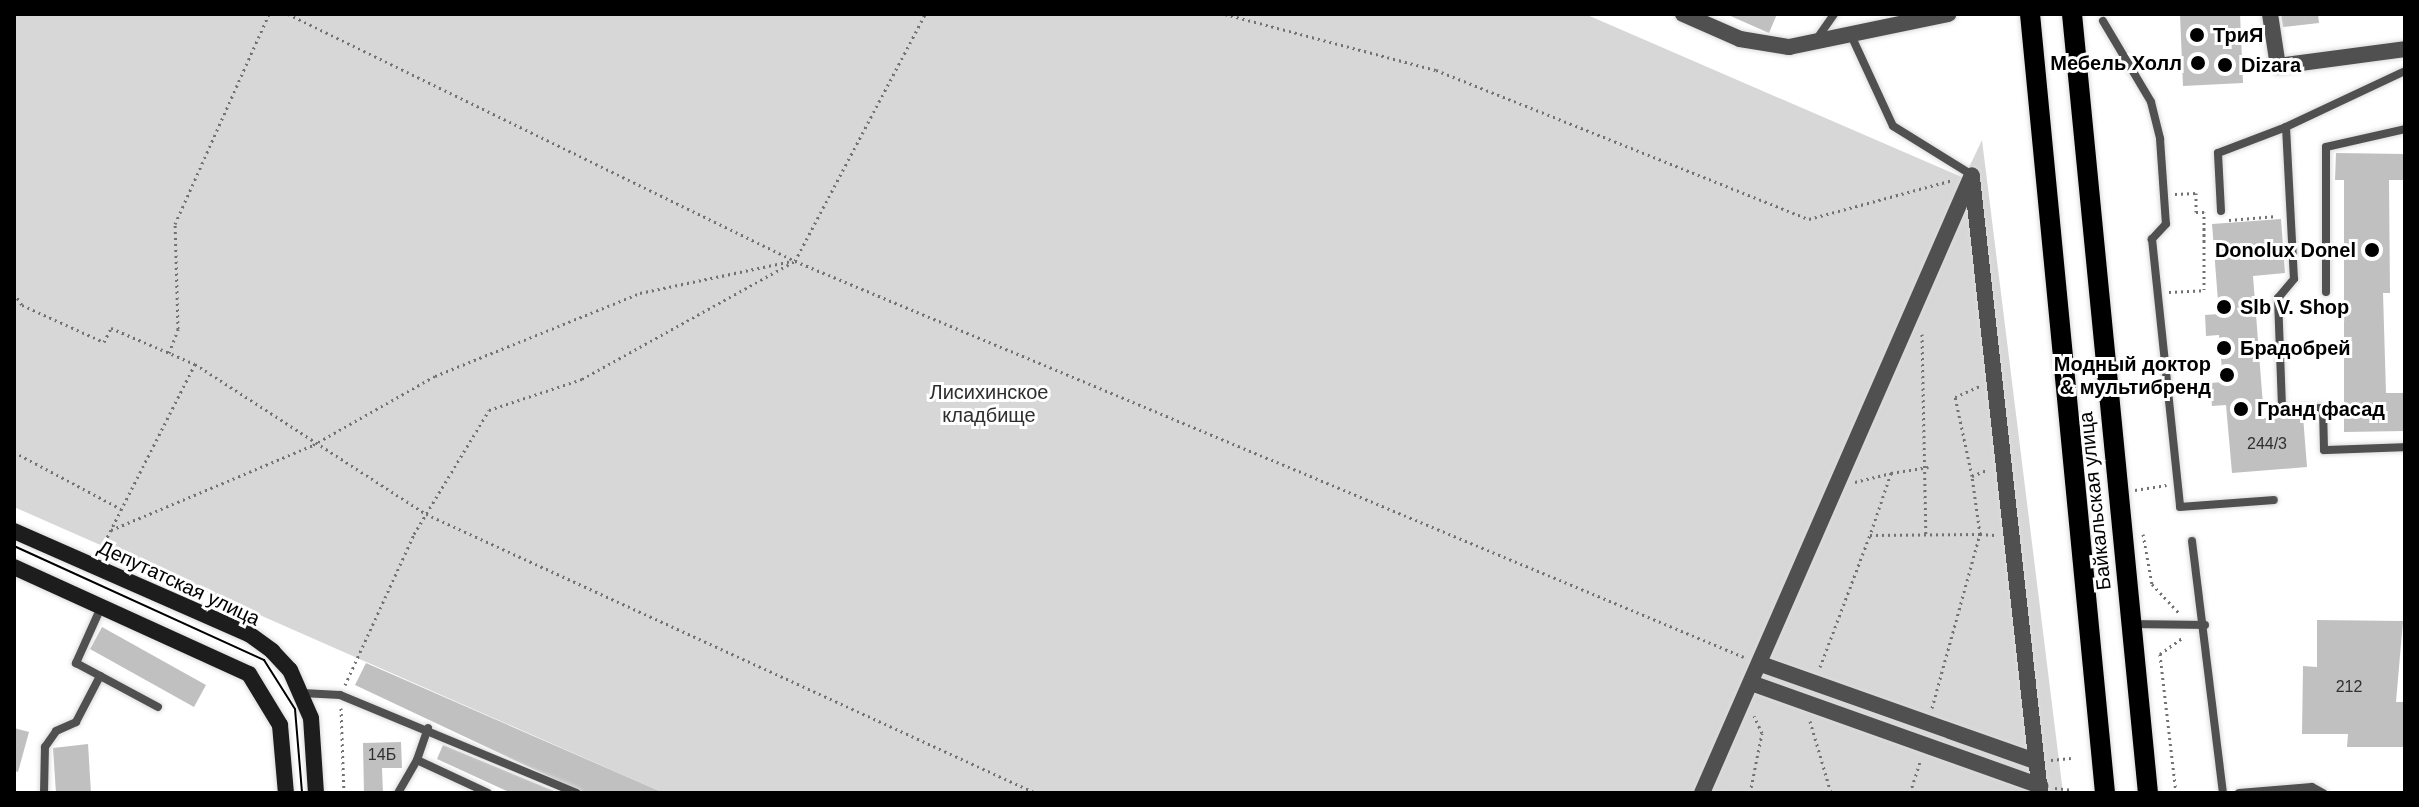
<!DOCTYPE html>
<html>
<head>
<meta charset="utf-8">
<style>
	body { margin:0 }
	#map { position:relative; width:2419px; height:807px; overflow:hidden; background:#fff; font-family:Arial,sans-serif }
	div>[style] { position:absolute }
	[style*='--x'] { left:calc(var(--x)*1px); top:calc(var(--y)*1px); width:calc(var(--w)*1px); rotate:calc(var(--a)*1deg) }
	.green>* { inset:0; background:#d7d7d7 }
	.building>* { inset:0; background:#c0c0c0 }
	.path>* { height:3px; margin-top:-1.5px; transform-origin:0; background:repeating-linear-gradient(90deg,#727272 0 2px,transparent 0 6px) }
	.roads { filter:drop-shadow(0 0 2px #dbdbdb) drop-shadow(0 0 2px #dbdbdb) }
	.lane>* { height:8px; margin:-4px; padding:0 4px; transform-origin:4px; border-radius:4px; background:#505050 }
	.street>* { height:16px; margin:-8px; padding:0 8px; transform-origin:8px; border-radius:8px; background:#505050 }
	.secondary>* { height:16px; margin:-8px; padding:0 8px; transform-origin:8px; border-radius:8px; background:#1d1d1d }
	.primary>* { height:20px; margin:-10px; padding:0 10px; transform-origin:10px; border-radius:10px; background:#000 }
	.tram>* { height:2px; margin:-1px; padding:0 1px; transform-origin:1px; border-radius:1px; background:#000 }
	.dots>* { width:22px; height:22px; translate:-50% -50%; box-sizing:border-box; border:4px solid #fff; border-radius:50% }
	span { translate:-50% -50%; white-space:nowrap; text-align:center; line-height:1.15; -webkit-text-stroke:6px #fff; paint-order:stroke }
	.number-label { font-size:16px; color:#303030 }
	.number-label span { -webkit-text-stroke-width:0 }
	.poi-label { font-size:20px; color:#000; font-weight:700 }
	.left { translate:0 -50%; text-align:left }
	.right { translate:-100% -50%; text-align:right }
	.park-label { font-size:20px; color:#2e2e2e }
	.street-label { font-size:20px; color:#000 }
	.frame { position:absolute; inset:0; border:16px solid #000; pointer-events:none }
</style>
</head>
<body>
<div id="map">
	<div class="green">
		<div style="clip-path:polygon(14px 14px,1585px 14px,1964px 178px,1982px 140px,2063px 793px,664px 793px,14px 507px)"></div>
	</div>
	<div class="building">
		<div style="clip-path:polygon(1726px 14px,1777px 14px,1769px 33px)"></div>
		<div style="clip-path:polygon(2180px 14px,2240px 14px,2243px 83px,2183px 86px)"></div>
		<div style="clip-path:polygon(2281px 14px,2318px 14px,2319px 23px,2283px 27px)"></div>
		<div style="clip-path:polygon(2336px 153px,2405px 154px,2405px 180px,2389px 180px,2390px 293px,2383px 293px,2386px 393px,2405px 393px,2405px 431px,2344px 432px,2344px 180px,2335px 180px)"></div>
		<div style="clip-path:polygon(2281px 219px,2285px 273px,2253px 276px,2264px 418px,2303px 416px,2307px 467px,2232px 473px,2226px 405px,2212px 406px,2210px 383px,2223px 382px,2219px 335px,2206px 336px,2205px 315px,2219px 314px,2212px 224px)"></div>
		<div style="clip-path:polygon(2317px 620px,2403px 621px,2396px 702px,2405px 702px,2405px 747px,2347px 747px,2348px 734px,2302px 734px,2303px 666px,2317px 667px)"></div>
		<div style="clip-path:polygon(102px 627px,206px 685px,194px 707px,90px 649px)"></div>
		<div style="clip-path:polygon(366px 663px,664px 793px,584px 793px,355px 685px)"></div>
		<div style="clip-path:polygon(14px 728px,29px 732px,18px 772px,14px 771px)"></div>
		<div style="clip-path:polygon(401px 742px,402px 768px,382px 768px,383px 793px,364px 793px,363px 743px)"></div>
		<div style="clip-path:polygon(88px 744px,91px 793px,56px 793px,53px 748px)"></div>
		<div style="clip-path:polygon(443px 745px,559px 793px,511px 793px,437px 759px)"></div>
	</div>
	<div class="path">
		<div style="--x:288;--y:14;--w:564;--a:25.97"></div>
		<div style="--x:795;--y:261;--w:1028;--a:22.65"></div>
		<div style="--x:1225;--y:14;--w:218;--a:14.9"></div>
		<div style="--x:1436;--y:70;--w:402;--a:21.8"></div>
		<div style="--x:1809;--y:219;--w:149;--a:-15.2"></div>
		<div style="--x:2175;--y:194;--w:21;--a:-3"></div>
		<div style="--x:2196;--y:193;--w:19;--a:90"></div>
		<div style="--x:2196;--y:212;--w:10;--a:0"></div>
		<div style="--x:2229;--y:220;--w:48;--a:-4.8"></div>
		<div style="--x:2169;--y:292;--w:35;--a:-3"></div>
		<div style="--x:2204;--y:290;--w:78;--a:-90"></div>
		<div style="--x:14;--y:293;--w:14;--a:56"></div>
		<div style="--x:22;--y:305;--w:90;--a:24.3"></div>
		<div style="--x:104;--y:342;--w:16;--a:-63"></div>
		<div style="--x:111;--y:328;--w:91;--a:23.2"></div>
		<div style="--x:195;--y:364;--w:208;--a:116.9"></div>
		<div style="--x:1922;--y:334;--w:200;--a:88.9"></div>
		<div style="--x:169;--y:353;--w:26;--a:-69"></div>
		<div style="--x:178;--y:329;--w:105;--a:-91.6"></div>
		<div style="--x:175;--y:224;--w:230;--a:-65.9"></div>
		<div style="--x:195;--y:364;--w:275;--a:33"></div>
		<div style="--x:426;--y:514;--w:671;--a:24.58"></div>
		<div style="--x:14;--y:452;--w:121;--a:28"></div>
		<div style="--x:1891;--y:473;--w:38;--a:-9"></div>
		<div style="--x:1972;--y:476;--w:81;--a:-102.1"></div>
		<div style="--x:1955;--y:397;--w:27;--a:-24"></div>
		<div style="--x:1855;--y:482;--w:37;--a:-14"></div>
		<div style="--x:1891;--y:473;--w:65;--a:108.7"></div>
		<div style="--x:2135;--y:490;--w:32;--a:-9"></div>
		<div style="--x:111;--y:530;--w:219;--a:-22.8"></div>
		<div style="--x:313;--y:445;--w:140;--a:-29.5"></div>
		<div style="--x:435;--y:376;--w:221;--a:-22"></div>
		<div style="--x:640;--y:293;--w:155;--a:-11.9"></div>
		<div style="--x:2143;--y:534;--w:51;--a:79.8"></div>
		<div style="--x:2152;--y:584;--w:41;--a:47"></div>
		<div style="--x:1820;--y:667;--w:141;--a:-69.3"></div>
		<div style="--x:1870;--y:535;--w:110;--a:-0.5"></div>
		<div style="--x:1980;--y:534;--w:59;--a:-97.9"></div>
		<div style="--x:1972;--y:476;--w:16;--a:-22"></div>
		<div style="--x:345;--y:685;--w:166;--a:-65.4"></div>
		<div style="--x:414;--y:534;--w:145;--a:-58.8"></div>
		<div style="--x:489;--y:410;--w:98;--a:-18.4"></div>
		<div style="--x:582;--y:379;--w:244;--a:-29"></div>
		<div style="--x:795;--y:261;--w:279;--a:-62.2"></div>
		<div style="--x:341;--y:708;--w:85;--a:88"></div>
		<div style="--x:1932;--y:708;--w:180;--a:-74.6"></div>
		<div style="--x:1980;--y:534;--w:15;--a:4"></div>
		<div style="--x:1810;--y:721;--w:75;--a:73.7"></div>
		<div style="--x:2051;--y:760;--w:20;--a:-6"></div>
		<div style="--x:2055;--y:788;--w:18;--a:6"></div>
		<div style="--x:1750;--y:793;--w:61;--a:-78.7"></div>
		<div style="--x:1762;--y:733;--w:19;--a:-115"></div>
		<div style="--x:1910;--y:793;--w:32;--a:-72"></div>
		<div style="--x:2176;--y:793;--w:140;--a:-96.6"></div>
		<div style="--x:2160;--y:654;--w:29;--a:-36"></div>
	</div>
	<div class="roads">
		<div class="lane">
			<div style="--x:2103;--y:21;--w:94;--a:59.3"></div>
			<div style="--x:2151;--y:102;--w:38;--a:76"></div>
			<div style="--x:2160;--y:139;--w:85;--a:86"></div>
			<div style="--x:2166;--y:224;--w:21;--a:133"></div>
			<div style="--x:2152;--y:239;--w:269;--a:84"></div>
			<div style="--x:2180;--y:507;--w:94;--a:-4.3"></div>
			<div style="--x:1850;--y:33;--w:102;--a:65.2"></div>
			<div style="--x:1893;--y:126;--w:93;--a:31.8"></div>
			<div style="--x:1816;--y:40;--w:32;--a:-55"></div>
			<div style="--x:2405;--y:71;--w:132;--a:154.8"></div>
			<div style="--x:2286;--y:127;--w:152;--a:87"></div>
			<div style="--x:2294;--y:279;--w:25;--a:130"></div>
			<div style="--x:2278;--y:298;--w:111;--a:87.9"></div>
			<div style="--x:2282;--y:409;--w:41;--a:-1.4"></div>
			<div style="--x:2323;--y:408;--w:42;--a:88.6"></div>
			<div style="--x:2324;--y:450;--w:81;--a:-2.1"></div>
			<div style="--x:2221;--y:211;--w:58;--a:-93"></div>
			<div style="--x:2218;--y:153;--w:73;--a:-20.9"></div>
			<div style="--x:2326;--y:292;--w:145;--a:-90"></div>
			<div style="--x:2326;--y:147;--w:81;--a:-12.8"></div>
			<div style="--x:2192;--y:541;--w:254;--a:83"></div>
			<div style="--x:102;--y:605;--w:64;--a:114.1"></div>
			<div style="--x:76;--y:663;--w:93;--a:28.2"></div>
			<div style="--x:2132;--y:624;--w:73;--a:0.8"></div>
			<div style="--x:302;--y:693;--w:38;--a:3"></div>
			<div style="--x:340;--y:695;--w:256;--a:22.5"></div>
			<div style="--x:428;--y:728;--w:34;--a:109"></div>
			<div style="--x:417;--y:760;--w:78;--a:24.9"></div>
			<div style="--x:44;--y:793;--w:46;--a:-88.8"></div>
			<div style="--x:45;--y:747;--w:19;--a:-55"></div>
			<div style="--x:56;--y:731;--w:22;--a:-24"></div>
			<div style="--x:76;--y:722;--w:52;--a:-62.4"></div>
			<div style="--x:398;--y:793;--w:38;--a:-60"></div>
			<div style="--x:2239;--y:793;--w:73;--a:-4.7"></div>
			<div style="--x:2312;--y:787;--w:13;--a:29"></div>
		</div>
		<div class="street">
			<div style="--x:1683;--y:14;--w:62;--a:23.7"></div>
			<div style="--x:1740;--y:39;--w:50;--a:9.3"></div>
			<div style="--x:1789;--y:47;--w:163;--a:-11.7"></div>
			<div style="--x:2270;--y:14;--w:53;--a:81.3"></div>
			<div style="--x:2278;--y:66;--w:128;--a:-7.6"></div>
			<div style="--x:1972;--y:178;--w:619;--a:83.69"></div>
			<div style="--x:1761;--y:664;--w:291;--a:19.5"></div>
			<div style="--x:1754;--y:684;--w:304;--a:19.6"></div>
			<div style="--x:1702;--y:793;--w:674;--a:-66.4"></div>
		</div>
		<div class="secondary">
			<div style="--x:14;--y:531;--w:257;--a:23.7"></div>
			<div style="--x:249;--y:634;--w:29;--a:36"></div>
			<div style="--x:272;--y:651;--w:26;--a:47"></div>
			<div style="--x:290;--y:670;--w:52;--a:66.4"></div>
			<div style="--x:311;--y:718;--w:75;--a:86.2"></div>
			<div style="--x:14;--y:567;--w:258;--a:24.5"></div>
			<div style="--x:249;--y:674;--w:60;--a:58.7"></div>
			<div style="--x:280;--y:725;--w:68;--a:85"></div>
		</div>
		<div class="primary">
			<div style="--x:2030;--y:14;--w:783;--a:84.5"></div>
			<div style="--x:2072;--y:14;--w:783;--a:84.43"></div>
		</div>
	</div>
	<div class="tram">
		<div style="--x:14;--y:546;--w:275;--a:24.5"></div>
		<div style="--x:264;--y:660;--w:58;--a:57.7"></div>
		<div style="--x:295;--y:709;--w:84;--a:85.2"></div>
	</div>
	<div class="dots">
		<div style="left:2197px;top:35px;background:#000"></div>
		<div style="left:2198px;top:63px;background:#000"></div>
		<div style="left:2225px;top:65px;background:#000"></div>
		<div style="left:2372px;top:250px;background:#000"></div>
		<div style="left:2224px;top:307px;background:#000"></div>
		<div style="left:2224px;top:348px;background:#000"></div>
		<div style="left:2227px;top:375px;background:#000"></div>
		<div style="left:2241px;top:409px;background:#000"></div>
	</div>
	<div class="number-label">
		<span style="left:2267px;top:444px">244/3</span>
		<span style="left:2349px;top:687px">212</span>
		<span style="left:382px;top:755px">14Б</span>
	</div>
	<div class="poi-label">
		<span class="left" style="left:2213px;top:35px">ТриЯ</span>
		<span class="right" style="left:2182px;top:63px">Мебель Холл</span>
		<span class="left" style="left:2241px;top:65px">Dizara</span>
		<span class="right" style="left:2356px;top:250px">Donolux Donel</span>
		<span class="left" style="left:2240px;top:307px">Slb V. Shop</span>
		<span class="left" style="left:2240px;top:348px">Брадобрей</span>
		<span class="right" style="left:2211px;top:376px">Модный доктор<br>&amp; мультибренд</span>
		<span class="left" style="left:2257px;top:409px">Гранд фасад</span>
	</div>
	<div class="park-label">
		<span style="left:989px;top:404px">Лисихинское<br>кладбище</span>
	</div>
	<div class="street-label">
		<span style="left:2095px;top:501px;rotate:-96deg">Байкальская улица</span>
		<span style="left:179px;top:583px;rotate:25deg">Депутатская улица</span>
	</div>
	<div class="frame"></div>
</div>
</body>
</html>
